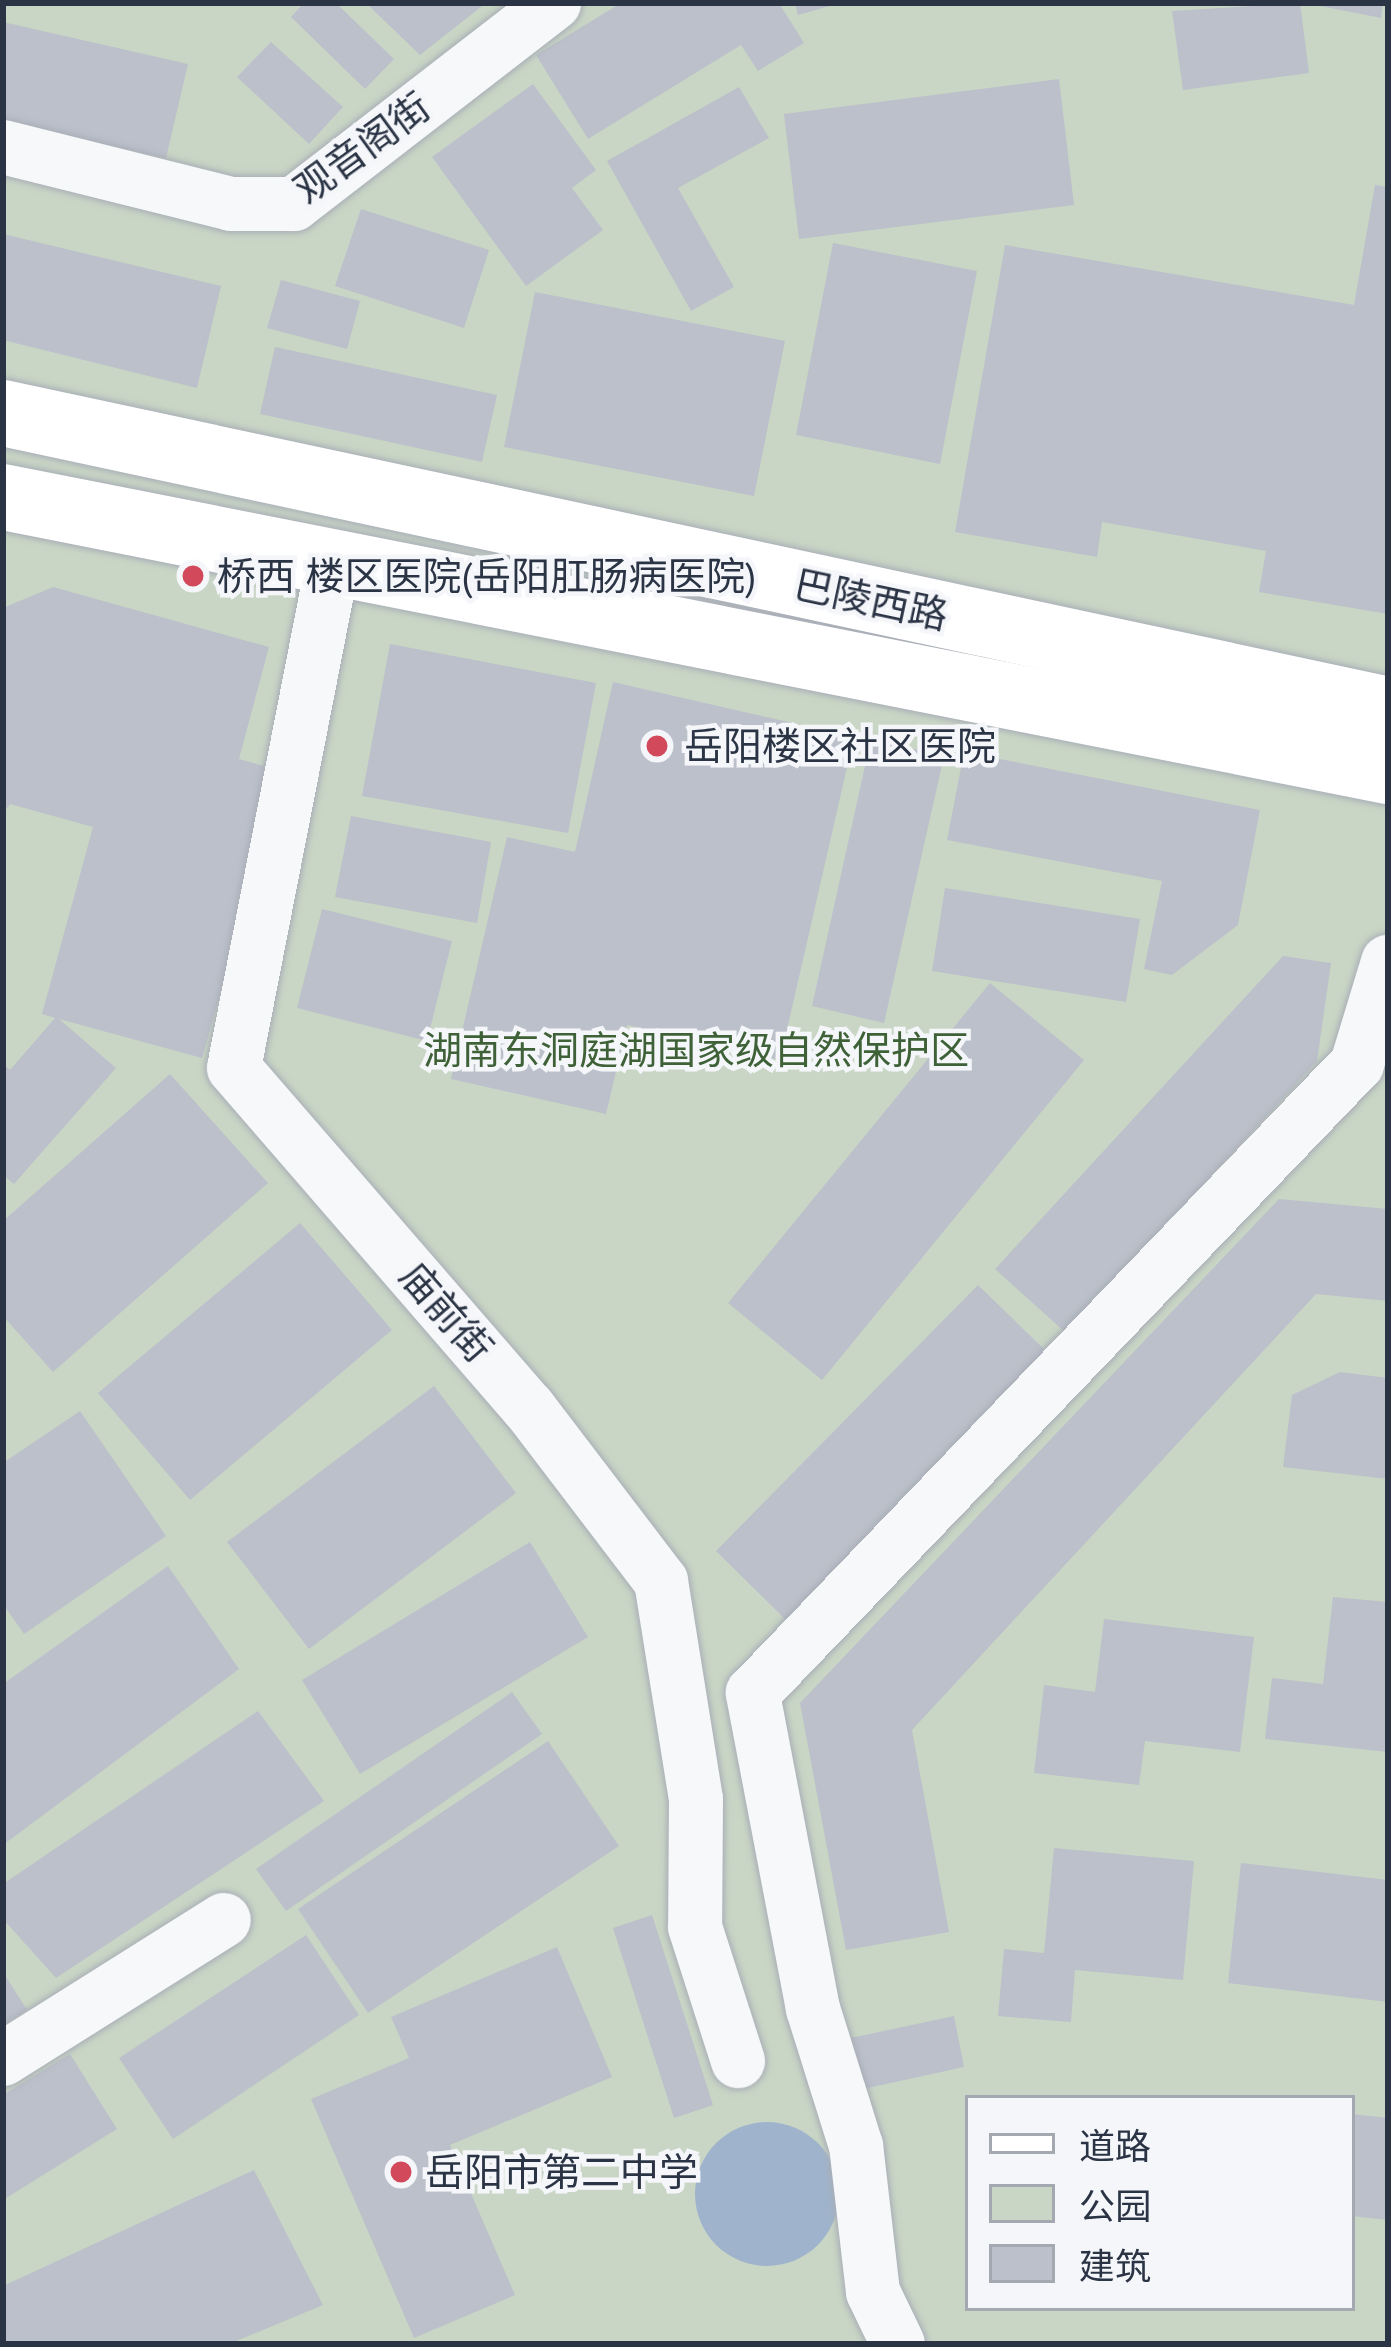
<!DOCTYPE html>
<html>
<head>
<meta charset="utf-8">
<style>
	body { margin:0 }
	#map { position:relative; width:1391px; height:2347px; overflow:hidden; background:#e4e7ec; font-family:"PT Sans","Noto Sans SC",sans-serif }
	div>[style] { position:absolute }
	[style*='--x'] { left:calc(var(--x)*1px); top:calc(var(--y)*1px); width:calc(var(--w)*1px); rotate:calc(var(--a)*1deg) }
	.green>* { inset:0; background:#c9d6c5 }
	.water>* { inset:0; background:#9fb4cc }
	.round { border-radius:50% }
	.building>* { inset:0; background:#bbc0ca }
	.roads { filter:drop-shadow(0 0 3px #a9aeb7) drop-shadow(0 0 3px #a9aeb7) }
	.minor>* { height:54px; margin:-27px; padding:0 27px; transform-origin:27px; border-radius:27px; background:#f7f8fa }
	.major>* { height:66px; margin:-33px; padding:0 33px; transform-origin:33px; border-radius:33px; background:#fff }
	.dots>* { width:33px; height:33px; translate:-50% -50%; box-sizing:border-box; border:6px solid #f4f6f9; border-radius:50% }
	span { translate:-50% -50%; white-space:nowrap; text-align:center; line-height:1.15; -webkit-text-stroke:9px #f4f6f9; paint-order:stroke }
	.street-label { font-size:39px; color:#2b3445 }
	.poi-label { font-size:39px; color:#2b3445 }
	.left { translate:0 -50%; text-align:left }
	.park-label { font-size:39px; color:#3f6138 }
	.frame { position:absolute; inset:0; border:6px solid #2b3445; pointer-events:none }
	.legend { position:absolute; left:965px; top:2095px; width:390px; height:216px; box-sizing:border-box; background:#f4f6f9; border:3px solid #a4a8b1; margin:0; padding:15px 21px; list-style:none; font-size:36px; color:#2b3445 }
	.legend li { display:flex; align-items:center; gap:24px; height:60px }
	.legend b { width:60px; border:3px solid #a4a8b1 }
</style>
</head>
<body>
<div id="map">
	<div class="green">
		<div style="clip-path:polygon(evenodd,3px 3px,1388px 3px,1388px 2344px,3px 2344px,3px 3px,968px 2098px,1352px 2098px,1352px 2308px,968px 2308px,968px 2098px)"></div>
	</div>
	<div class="water">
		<div class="round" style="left:695px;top:2122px;width:144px;height:144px"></div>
	</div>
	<div class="building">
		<div style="clip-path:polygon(304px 3px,336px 3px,394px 59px,365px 89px,291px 17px)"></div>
		<div style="clip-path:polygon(366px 3px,486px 3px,420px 55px)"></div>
		<div style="clip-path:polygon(621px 3px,779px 3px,804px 43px,758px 71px,741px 45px,588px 139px,536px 55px)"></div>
		<div style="clip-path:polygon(795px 3px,837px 3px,837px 4px,798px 15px)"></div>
		<div style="clip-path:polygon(1300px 3px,1309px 73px,1183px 90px,1172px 11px)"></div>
		<div style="clip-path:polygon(1305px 3px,1383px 3px,1381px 18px)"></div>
		<div style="clip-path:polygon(3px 22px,188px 64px,166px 158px,3px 122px)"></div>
		<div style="clip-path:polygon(271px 42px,343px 107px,309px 144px,237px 77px)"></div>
		<div style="clip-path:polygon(1059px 79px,1074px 205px,799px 239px,784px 114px)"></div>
		<div style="clip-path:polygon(533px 84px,596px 170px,572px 188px,603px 230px,526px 286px,432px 157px)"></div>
		<div style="clip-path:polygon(739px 87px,769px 138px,678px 188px,734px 287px,691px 311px,607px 161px)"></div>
		<div style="clip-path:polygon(1375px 185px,1388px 187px,1388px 614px,1259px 592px,1266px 551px,1102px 522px,1097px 557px,955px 532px,1005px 245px,1354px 305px)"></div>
		<div style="clip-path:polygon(361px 209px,489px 250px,464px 328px,335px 286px)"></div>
		<div style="clip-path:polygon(3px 234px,221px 286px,197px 388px,3px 340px)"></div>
		<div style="clip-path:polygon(833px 243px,977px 271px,940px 464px,796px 435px)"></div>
		<div style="clip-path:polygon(281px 280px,360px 301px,347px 349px,267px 328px)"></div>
		<div style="clip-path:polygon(535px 292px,785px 341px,754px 496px,504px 447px)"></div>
		<div style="clip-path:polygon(275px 347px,497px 395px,482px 462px,260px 414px)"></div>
		<div style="clip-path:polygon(53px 587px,269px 647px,239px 759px,282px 771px,202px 1058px,59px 1019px,116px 1068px,14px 1184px,3px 1175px,3px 1064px,10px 1070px,55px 1018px,42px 1014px,93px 827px,10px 804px,3px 813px,3px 608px)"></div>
		<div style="clip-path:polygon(390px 644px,596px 683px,568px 833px,362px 796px)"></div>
		<div style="clip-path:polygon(613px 682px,854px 737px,780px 1060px,627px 1025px,606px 1114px,451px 1079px,507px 837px,575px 852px)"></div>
		<div style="clip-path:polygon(871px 739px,944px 756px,884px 1023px,812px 1006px)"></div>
		<div style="clip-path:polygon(964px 752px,1260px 810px,1238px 925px,1172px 975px,1144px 969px,1162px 881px,947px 840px)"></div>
		<div style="clip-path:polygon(351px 816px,491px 842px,477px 923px,335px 897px)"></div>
		<div style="clip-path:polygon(945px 888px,1140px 919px,1126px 1002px,932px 971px)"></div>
		<div style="clip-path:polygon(322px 909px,452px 941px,427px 1041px,297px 1008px)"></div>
		<div style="clip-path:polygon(1283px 956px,1331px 963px,1317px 1061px,1066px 1333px,995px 1269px)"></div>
		<div style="clip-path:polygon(990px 983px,1084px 1060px,822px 1380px,728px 1303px)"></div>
		<div style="clip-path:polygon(170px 1074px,268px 1183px,53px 1372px,3px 1316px,3px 1221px)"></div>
		<div style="clip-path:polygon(1279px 1199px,1388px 1209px,1388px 1301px,1316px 1294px,912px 1730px,949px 1932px,846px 1950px,800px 1703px)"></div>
		<div style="clip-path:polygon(300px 1223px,392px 1330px,190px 1500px,98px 1393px)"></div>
		<div style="clip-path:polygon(978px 1285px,1049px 1354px,786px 1620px,716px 1551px)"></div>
		<div style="clip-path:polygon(1340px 1372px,1388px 1378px,1388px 1479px,1283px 1467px,1292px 1395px)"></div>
		<div style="clip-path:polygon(434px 1386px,516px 1493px,309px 1649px,227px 1542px)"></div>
		<div style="clip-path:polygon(80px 1411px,166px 1536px,24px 1634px,3px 1604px,3px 1463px)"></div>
		<div style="clip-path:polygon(530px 1542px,588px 1637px,360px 1774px,302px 1680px)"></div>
		<div style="clip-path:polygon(168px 1566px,239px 1669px,3px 1845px,3px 1684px)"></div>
		<div style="clip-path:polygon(1333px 1597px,1388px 1602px,1388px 1752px,1265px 1739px,1272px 1678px,1323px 1684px)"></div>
		<div style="clip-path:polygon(1104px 1619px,1254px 1637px,1240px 1752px,1145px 1741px,1139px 1785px,1034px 1773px,1044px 1685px,1095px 1692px)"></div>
		<div style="clip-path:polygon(512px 1692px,542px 1734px,286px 1911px,256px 1869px)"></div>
		<div style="clip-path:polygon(258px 1711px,324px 1801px,56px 1978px,3px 1919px,3px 1884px)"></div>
		<div style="clip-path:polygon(548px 1741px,619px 1846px,368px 2013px,298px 1909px)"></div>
		<div style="clip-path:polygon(1054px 1848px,1194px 1861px,1183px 1980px,1075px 1970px,1071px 2022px,998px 2016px,1004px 1949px,1044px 1953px)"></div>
		<div style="clip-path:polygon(1241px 1863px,1388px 1880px,1388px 2002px,1228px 1983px)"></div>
		<div style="clip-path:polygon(652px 1915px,713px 2105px,674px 2118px,613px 1928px)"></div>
		<div style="clip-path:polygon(306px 1935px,359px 2015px,173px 2139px,119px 2058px)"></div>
		<div style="clip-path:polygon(557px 1947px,612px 2077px,450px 2145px,515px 2295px,414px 2338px,311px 2099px,409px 2058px,391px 2017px)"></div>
		<div style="clip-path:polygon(3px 1972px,27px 2010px,3px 2025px)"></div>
		<div style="clip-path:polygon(954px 2016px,964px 2067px,863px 2089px,851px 2038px)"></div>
		<div style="clip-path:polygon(70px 2054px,117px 2129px,3px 2200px,3px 2095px)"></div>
		<div style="clip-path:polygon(1352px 2114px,1388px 2118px,1388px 2220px,1352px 2216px)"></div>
		<div style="clip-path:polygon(254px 2170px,323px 2305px,229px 2344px,3px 2344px,3px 2286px)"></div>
	</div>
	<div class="roads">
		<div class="minor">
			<div style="--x:3;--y:147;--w:235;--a:14"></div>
			<div style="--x:231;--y:204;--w:63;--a:0"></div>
			<div style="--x:294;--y:204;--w:329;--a:-37.7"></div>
			<div style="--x:332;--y:567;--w:510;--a:101.07"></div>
			<div style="--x:234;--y:1068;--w:450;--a:49.1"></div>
			<div style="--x:529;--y:1408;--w:218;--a:52.7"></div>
			<div style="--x:661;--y:1581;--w:221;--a:80.9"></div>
			<div style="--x:696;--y:1799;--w:128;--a:90.4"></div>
			<div style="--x:695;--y:1927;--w:141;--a:72.2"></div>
			<div style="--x:3;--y:2059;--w:261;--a:-32.2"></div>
			<div style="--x:898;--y:2344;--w:58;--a:-115.7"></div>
			<div style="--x:873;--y:2292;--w:147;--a:-96.6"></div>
			<div style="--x:856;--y:2146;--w:144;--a:-107.4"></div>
			<div style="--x:813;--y:2009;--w:322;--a:-100.8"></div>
			<div style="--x:753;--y:1693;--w:872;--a:-46.16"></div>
			<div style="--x:1357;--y:1064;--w:107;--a:-73.1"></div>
		</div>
		<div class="major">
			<div style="--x:3;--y:413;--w:1416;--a:12.1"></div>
			<div style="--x:3;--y:497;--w:1412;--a:11.19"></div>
		</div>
	</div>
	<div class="dots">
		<div style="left:193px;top:576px;background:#d1495b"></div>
		<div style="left:657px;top:746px;background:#d1495b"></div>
		<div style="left:401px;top:2172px;background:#d1495b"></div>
	</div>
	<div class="street-label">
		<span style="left:362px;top:148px;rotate:-36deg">观音阁街</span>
		<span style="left:871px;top:600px;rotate:12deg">巴陵西路</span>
		<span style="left:446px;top:1312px;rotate:49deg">庙前街</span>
	</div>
	<div class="poi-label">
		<span class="left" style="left:217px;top:576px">桥西 楼区医院(岳阳肛肠病医院)</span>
		<span class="left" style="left:684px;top:746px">岳阳楼区社区医院</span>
		<span class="left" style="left:425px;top:2172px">岳阳市第二中学</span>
	</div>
	<div class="park-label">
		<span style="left:696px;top:1050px">湖南东洞庭湖国家级自然保护区</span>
	</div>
	<div class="frame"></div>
	<ul class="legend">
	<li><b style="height:15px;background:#fff"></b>道路</li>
	<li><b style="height:33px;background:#c9d6c5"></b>公园</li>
	<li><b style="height:33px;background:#bbc0ca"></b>建筑</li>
	</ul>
</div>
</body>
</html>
